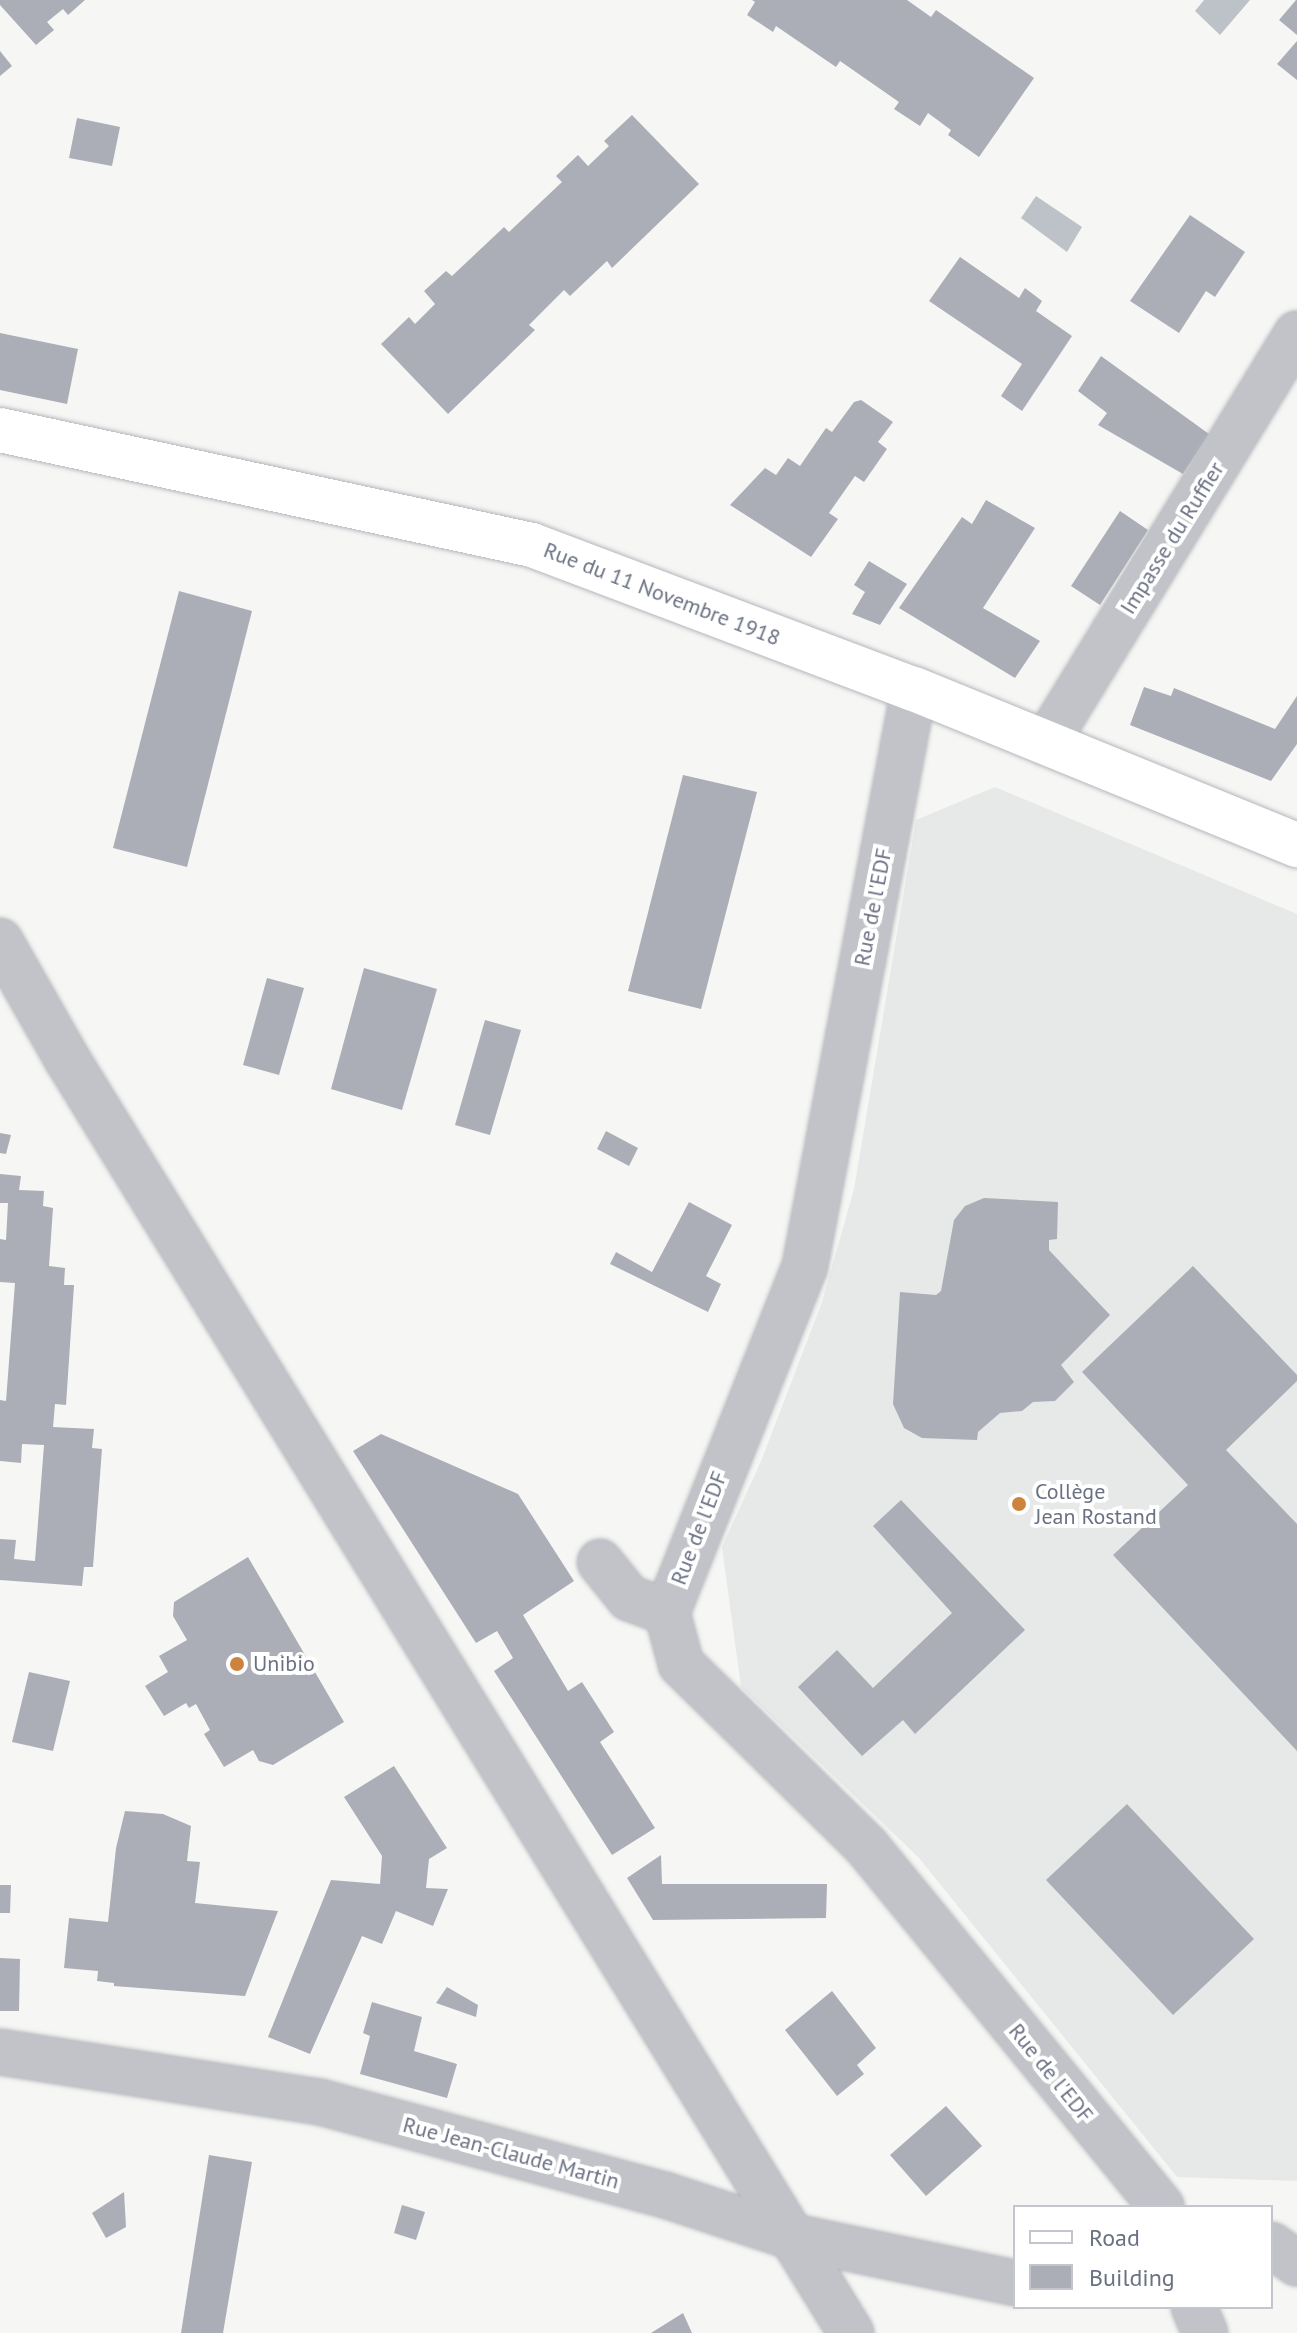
<!DOCTYPE html>
<html>
<head>
<meta charset="utf-8">
<style>
	body { margin:0 }
	#map { position:relative; width:1297px; height:2333px; overflow:hidden; background:#f6f7f4; font-family:"PT Sans",sans-serif }
	div>[style] { position:absolute }
	[style*='--x'] { left:calc(var(--x)*1px); top:calc(var(--y)*1px); width:calc(var(--w)*1px); rotate:calc(var(--a)*1deg) }
	.built>* { inset:0; background:#e7e8e8 }
	.water>* { inset:0; background:#bcc2c8 }
	.building>* { inset:0; background:#abaeb6 }
	.roads { filter:drop-shadow(0 0 2px #b4b6bc) drop-shadow(0 0 2px #b4b6bc) }
	.street>* { height:44px; margin:-22px; padding:0 22px; transform-origin:22px; border-radius:22px; background:#c1c3c8 }
	.secondary>* { height:44px; margin:-22px; padding:0 22px; transform-origin:22px; border-radius:22px; background:#fff }
	.dots>* { width:22px; height:22px; translate:-50% -50%; box-sizing:border-box; border:4px solid #fff; border-radius:50% }
	span { translate:-50% -50%; white-space:nowrap; text-align:center; line-height:1.15; -webkit-text-stroke:8px #fff; paint-order:stroke }
	.street-label { font-size:22px; color:#6a7182 }
	.poi-label { font-size:22px; color:#6a7182 }
	.left { translate:0 -50%; text-align:left }
	.legend { position:absolute; left:1013px; top:2205px; width:260px; height:104px; box-sizing:border-box; background:#fff; border:2px solid #c3c6cd; margin:0; padding:10px 14px; list-style:none; font-size:24px; color:#6a7182 }
	.legend li { display:flex; align-items:center; gap:16px; height:40px }
	.legend b { width:40px; border:2px solid #c3c6cd }
</style>
</head>
<body>
<div id="map">
	<div class="built">
		<div style="clip-path:polygon(995px 787px,1297px 914px,1297px 2181px,1177px 2177px,919px 1858px,741px 1687px,722px 1547px,761px 1461px,822px 1302px,854px 1189px,916px 820px)"></div>
	</div>
	<div class="water">
		<div style="clip-path:polygon(1204px 0,1250px 0,1220px 35px,1195px 11px)"></div>
		<div style="clip-path:polygon(1036px 196px,1082px 227px,1067px 252px,1021px 218px)"></div>
	</div>
	<div class="building">
		<div style="clip-path:polygon(0 0,85px 0,68px 15px,63px 9px,47px 22px,54px 30px,36px 45px,0 5px)"></div>
		<div style="clip-path:polygon(752px 0,907px 0,931px 17px,936px 10px,1034px 78px,979px 157px,948px 135px,951px 130px,928px 113px,920px 126px,894px 109px,899px 102px,840px 61px,836px 67px,776px 26px,773px 32px,747px 15px,755px 2px)"></div>
		<div style="clip-path:polygon(1296px 0,1297px 0,1297px 35px,1279px 20px)"></div>
		<div style="clip-path:polygon(1297px 41px,1297px 80px,1277px 64px)"></div>
		<div style="clip-path:polygon(0 51px,12px 66px,0 76px)"></div>
		<div style="clip-path:polygon(632px 115px,699px 184px,612px 268px,607px 261px,570px 296px,564px 290px,529px 325px,535px 330px,448px 414px,381px 344px,409px 317px,415px 324px,435px 304px,424px 291px,446px 271px,452px 276px,504px 227px,509px 232px,562px 182px,556px 176px,578px 155px,588px 166px,609px 146px,604px 141px)"></div>
		<div style="clip-path:polygon(77px 118px,120px 127px,112px 166px,69px 158px)"></div>
		<div style="clip-path:polygon(1190px 215px,1245px 252px,1215px 297px,1206px 291px,1179px 333px,1130px 301px)"></div>
		<div style="clip-path:polygon(960px 257px,1019px 298px,1025px 288px,1042px 301px,1036px 311px,1072px 336px,1022px 411px,1001px 396px,1022px 364px,929px 301px)"></div>
		<div style="clip-path:polygon(0 333px,78px 349px,67px 404px,0 390px)"></div>
		<div style="clip-path:polygon(1101px 356px,1209px 434px,1183px 474px,1098px 425px,1107px 413px,1078px 391px)"></div>
		<div style="clip-path:polygon(861px 400px,893px 422px,878px 442px,887px 449px,864px 482px,855px 476px,829px 513px,838px 519px,811px 557px,730px 505px,765px 468px,776px 475px,788px 458px,800px 466px,826px 428px,832px 432px,854px 402px)"></div>
		<div style="clip-path:polygon(986px 500px,1035px 528px,983px 608px,1040px 641px,1015px 678px,899px 608px,962px 517px,972px 524px)"></div>
		<div style="clip-path:polygon(1120px 511px,1148px 530px,1100px 605px,1071px 586px)"></div>
		<div style="clip-path:polygon(869px 561px,907px 584px,880px 625px,852px 614px,865px 592px,854px 585px)"></div>
		<div style="clip-path:polygon(179px 591px,252px 611px,187px 867px,113px 848px)"></div>
		<div style="clip-path:polygon(1144px 687px,1171px 696px,1174px 688px,1275px 729px,1297px 696px,1297px 744px,1271px 781px,1130px 725px)"></div>
		<div style="clip-path:polygon(683px 775px,757px 792px,701px 1009px,628px 991px)"></div>
		<div style="clip-path:polygon(364px 968px,437px 989px,402px 1110px,331px 1089px)"></div>
		<div style="clip-path:polygon(267px 978px,304px 988px,279px 1075px,243px 1065px)"></div>
		<div style="clip-path:polygon(485px 1020px,521px 1030px,490px 1135px,455px 1125px)"></div>
		<div style="clip-path:polygon(606px 1131px,638px 1148px,629px 1166px,597px 1149px)"></div>
		<div style="clip-path:polygon(0 1133px,11px 1135px,6px 1154px,0 1153px)"></div>
		<div style="clip-path:polygon(0 1174px,21px 1176px,19px 1190px,44px 1191px,43px 1206px,53px 1208px,49px 1266px,65px 1268px,64px 1285px,74px 1285px,66px 1405px,55px 1404px,53px 1427px,94px 1429px,92px 1448px,102px 1449px,93px 1567px,84px 1567px,82px 1586px,0 1580px,0 1539px,16px 1540px,14px 1559px,35px 1561px,44px 1445px,22px 1444px,21px 1463px,0 1461px,0 1400px,6px 1401px,15px 1283px,0 1282px,0 1239px,6px 1240px,8px 1203px,0 1203px)"></div>
		<div style="clip-path:polygon(984px 1198px,1058px 1202px,1057px 1239px,1049px 1240px,1049px 1250px,1110px 1315px,1061px 1365px,1074px 1382px,1055px 1401px,1033px 1402px,1022px 1411px,1000px 1413px,978px 1432px,977px 1440px,922px 1438px,904px 1428px,893px 1404px,900px 1292px,936px 1295px,941px 1291px,954px 1220px,965px 1206px)"></div>
		<div style="clip-path:polygon(689px 1202px,732px 1225px,706px 1276px,721px 1284px,708px 1312px,610px 1264px,616px 1252px,652px 1272px)"></div>
		<div style="clip-path:polygon(1193px 1266px,1297px 1375px,1297px 1381px,1226px 1450px,1297px 1524px,1297px 1751px,1113px 1555px,1188px 1485px,1082px 1372px)"></div>
		<div style="clip-path:polygon(381px 1434px,518px 1494px,574px 1581px,523px 1615px,568px 1691px,582px 1682px,614px 1732px,600px 1742px,655px 1828px,612px 1855px,494px 1671px,513px 1658px,497px 1631px,476px 1643px,353px 1451px)"></div>
		<div style="clip-path:polygon(901px 1500px,1025px 1630px,915px 1734px,903px 1720px,862px 1756px,798px 1687px,837px 1650px,873px 1688px,952px 1613px,873px 1526px)"></div>
		<div style="clip-path:polygon(248px 1557px,344px 1722px,273px 1765px,259px 1761px,253px 1750px,224px 1767px,204px 1734px,210px 1730px,196px 1704px,189px 1708px,186px 1703px,164px 1716px,145px 1686px,168px 1672px,159px 1656px,187px 1640px,173px 1616px,174px 1602px)"></div>
		<div style="clip-path:polygon(29px 1672px,70px 1681px,53px 1751px,12px 1742px)"></div>
		<div style="clip-path:polygon(394px 1766px,447px 1848px,429px 1859px,426px 1888px,448px 1889px,433px 1926px,396px 1911px,382px 1944px,362px 1936px,310px 2054px,268px 2037px,331px 1880px,380px 1884px,382px 1856px,344px 1797px)"></div>
		<div style="clip-path:polygon(1127px 1804px,1254px 1939px,1173px 2015px,1046px 1880px)"></div>
		<div style="clip-path:polygon(125px 1811px,163px 1814px,191px 1826px,187px 1861px,200px 1862px,195px 1903px,278px 1911px,245px 1996px,114px 1986px,114px 1983px,97px 1981px,98px 1971px,64px 1968px,69px 1918px,108px 1922px,116px 1848px)"></div>
		<div style="clip-path:polygon(661px 1855px,662px 1884px,827px 1884px,826px 1918px,653px 1920px,627px 1878px)"></div>
		<div style="clip-path:polygon(0 1885px,11px 1885px,10px 1913px,0 1913px)"></div>
		<div style="clip-path:polygon(0 1958px,20px 1959px,19px 2011px,0 2011px)"></div>
		<div style="clip-path:polygon(447px 1987px,478px 2005px,476px 2017px,436px 2003px)"></div>
		<div style="clip-path:polygon(832px 1991px,876px 2048px,857px 2065px,864px 2074px,837px 2096px,785px 2030px)"></div>
		<div style="clip-path:polygon(372px 2002px,422px 2017px,414px 2051px,457px 2064px,447px 2098px,360px 2074px,370px 2036px,363px 2033px)"></div>
		<div style="clip-path:polygon(946px 2106px,982px 2146px,926px 2196px,890px 2155px)"></div>
		<div style="clip-path:polygon(209px 2155px,252px 2162px,223px 2333px,181px 2333px)"></div>
		<div style="clip-path:polygon(124px 2192px,126px 2227px,106px 2238px,92px 2213px)"></div>
		<div style="clip-path:polygon(402px 2205px,425px 2212px,416px 2240px,394px 2233px)"></div>
		<div style="clip-path:polygon(683px 2313px,692px 2333px,651px 2333px)"></div>
	</div>
	<div class="roads">
		<div class="street">
			<div style="--x:914;--y:689;--w:587;--a:100.7"></div>
			<div style="--x:805;--y:1266;--w:373;--a:111.7"></div>
			<div style="--x:667;--y:1612;--w:54;--a:74.9"></div>
			<div style="--x:681;--y:1664;--w:261;--a:44.5"></div>
			<div style="--x:867;--y:1847;--w:465;--a:50.7"></div>
			<div style="--x:1046;--y:743;--w:480;--a:-58.5"></div>
			<div style="--x:0;--y:941;--w:136;--a:60.4"></div>
			<div style="--x:67;--y:1059;--w:1496;--a:58.39"></div>
			<div style="--x:600;--y:1562;--w:46;--a:51.1"></div>
			<div style="--x:629;--y:1598;--w:40;--a:20.2"></div>
			<div style="--x:0;--y:2052;--w:324;--a:8.9"></div>
			<div style="--x:320;--y:2102;--w:357;--a:15.1"></div>
			<div style="--x:665;--y:2195;--w:132;--a:18.2"></div>
			<div style="--x:790;--y:2236;--w:230;--a:11.8"></div>
			<div style="--x:1271;--y:2245;--w:32;--a:35"></div>
			<div style="--x:1194;--y:2307;--w:28;--a:67"></div>
		</div>
		<div class="secondary">
			<div style="--x:0;--y:430;--w:544;--a:12.2"></div>
			<div style="--x:532;--y:545;--w:408;--a:20.7"></div>
			<div style="--x:914;--y:689;--w:414;--a:22.2"></div>
		</div>
	</div>
	<div class="dots">
		<div style="left:1019px;top:1504px;background:#cd833e"></div>
		<div style="left:237px;top:1664px;background:#cd833e"></div>
	</div>
	<div class="street-label">
		<span style="left:1172px;top:538px;rotate:-58deg">Impasse du Ruffier</span>
		<span style="left:662px;top:594px;rotate:21deg">Rue du 11 Novembre 1918</span>
		<span style="left:873px;top:907px;rotate:-79deg">Rue de l'EDF</span>
		<span style="left:699px;top:1528px;rotate:-69deg">Rue de l'EDF</span>
		<span style="left:1051px;top:2073px;rotate:51deg">Rue de l'EDF</span>
		<span style="left:511px;top:2153px;rotate:15deg">Rue Jean-Claude Martin</span>
	</div>
	<div class="poi-label">
		<span class="left" style="left:1035px;top:1504px">Collège<br>Jean Rostand</span>
		<span class="left" style="left:253px;top:1664px">Unibio</span>
	</div>
	<ul class="legend">
	<li><b style="height:10px;background:#fff"></b>Road</li>
	<li><b style="height:22px;background:#abaeb6"></b>Building</li>
	</ul>
</div>
</body>
</html>
